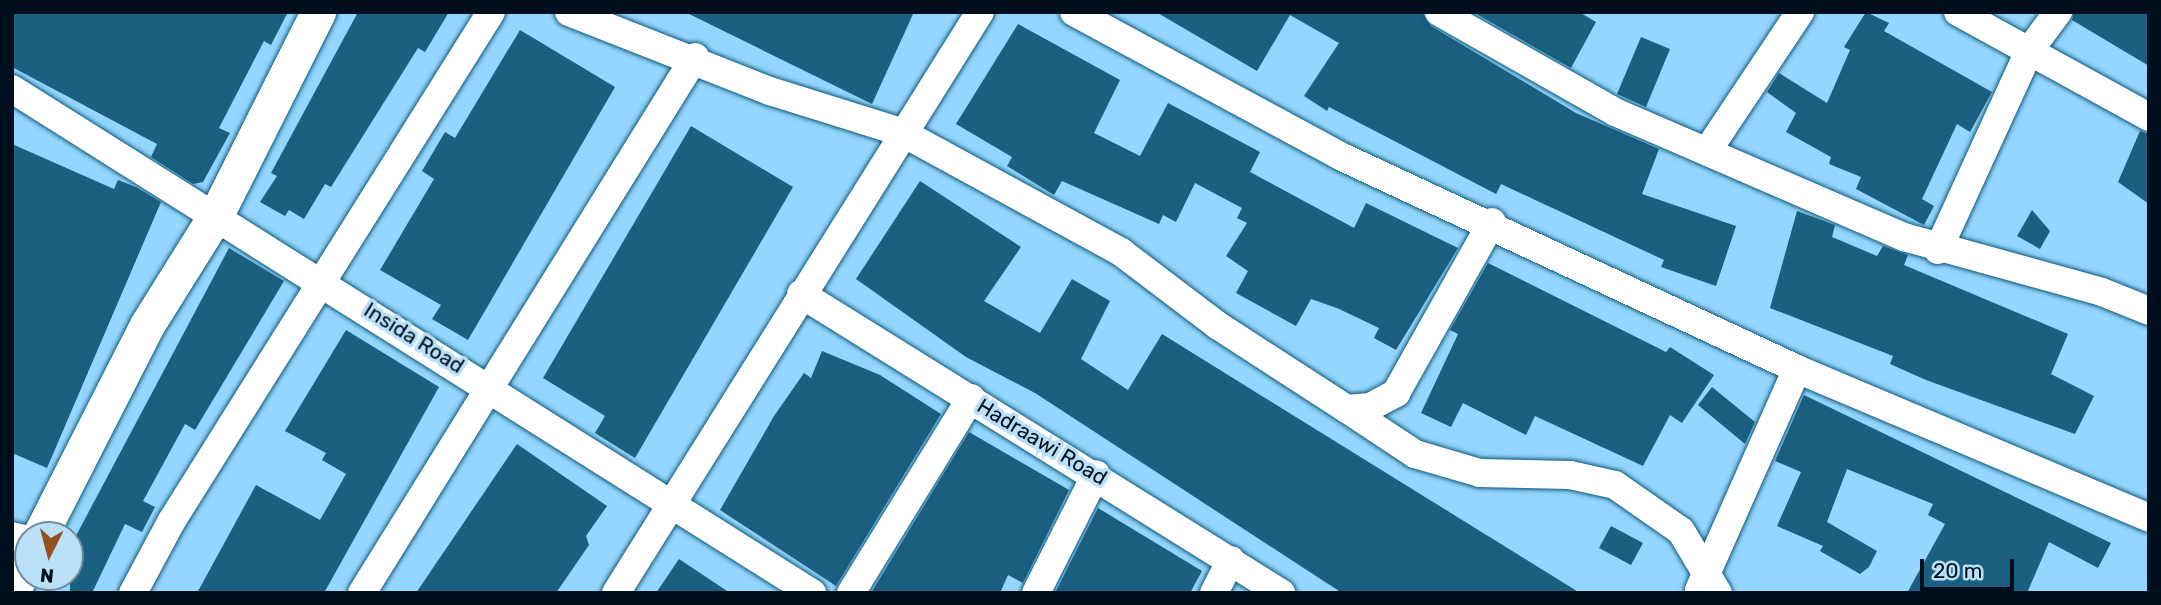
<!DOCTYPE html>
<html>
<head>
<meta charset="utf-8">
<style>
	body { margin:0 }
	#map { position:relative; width:2161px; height:605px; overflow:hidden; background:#94d6fd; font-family:Rubik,sans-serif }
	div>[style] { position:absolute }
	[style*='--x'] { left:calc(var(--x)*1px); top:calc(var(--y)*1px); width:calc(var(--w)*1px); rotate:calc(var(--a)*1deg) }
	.building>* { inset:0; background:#1b5f81 }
	.roads { filter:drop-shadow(0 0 2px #0e5779) drop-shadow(0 0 2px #0e5779) }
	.minor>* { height:28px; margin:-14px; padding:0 14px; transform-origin:14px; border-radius:14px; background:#fff }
	.tertiary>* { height:35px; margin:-17.5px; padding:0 17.5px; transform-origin:17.5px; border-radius:17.5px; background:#fff }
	span { translate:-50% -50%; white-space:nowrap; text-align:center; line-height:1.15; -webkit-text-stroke:7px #b9e0f7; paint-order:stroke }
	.street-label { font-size:21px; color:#000f1d }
	.frame { position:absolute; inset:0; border:14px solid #000f1d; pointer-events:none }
	.north { position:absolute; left:14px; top:521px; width:70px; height:70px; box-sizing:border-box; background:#b9e0f7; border:2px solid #6f8ca0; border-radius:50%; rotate:186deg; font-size:19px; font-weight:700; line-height:28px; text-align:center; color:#000f1d }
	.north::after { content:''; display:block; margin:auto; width:24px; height:32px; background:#93511e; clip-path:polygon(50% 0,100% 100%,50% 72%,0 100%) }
	.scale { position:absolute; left:1920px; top:559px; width:94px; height:32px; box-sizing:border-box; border:4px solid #000f1d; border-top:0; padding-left:9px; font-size:21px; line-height:24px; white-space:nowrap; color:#000f1d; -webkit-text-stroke:5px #b9e0f7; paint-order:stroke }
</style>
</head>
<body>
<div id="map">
	<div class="building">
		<div style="clip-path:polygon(12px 12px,288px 12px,271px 45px,264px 41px,219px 128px,230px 133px,203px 182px,193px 184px,151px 157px,157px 144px,12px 67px)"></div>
		<div style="clip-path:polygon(358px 12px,449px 12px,425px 52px,418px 48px,331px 187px,325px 184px,304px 219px,289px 210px,285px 216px,260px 202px,277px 176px,271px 173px)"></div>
		<div style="clip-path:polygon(685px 12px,914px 12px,872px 104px)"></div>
		<div style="clip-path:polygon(1156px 12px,1422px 12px,1431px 26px,1576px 113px,1659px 149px,1642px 194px,1736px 226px,1716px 286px,1661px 267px,1664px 260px,1501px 184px,1496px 194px,1329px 107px,1327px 111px,1304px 96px,1339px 43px,1290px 15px,1257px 71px)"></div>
		<div style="clip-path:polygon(1473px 12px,1579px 12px,1596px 22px,1571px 68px)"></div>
		<div style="clip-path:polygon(1866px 12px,1889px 23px,1884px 31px,1992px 92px,1970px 132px,1957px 124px,1922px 199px,1934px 206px,1924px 225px,1856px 189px,1861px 177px,1829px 164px,1831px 157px,1786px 132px,1796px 113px,1767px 92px,1779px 73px,1827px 103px,1850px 50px,1844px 47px)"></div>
		<div style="clip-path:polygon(2074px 12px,2149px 12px,2149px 66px,2072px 20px)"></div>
		<div style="clip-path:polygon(1018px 24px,1120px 80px,1094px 133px,1140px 156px,1168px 103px,1260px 152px,1250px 172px,1354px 228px,1366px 203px,1458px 248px,1396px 350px,1374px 338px,1379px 328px,1337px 308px,1311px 299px,1296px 326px,1236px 293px,1248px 271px,1226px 256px,1247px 223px,1237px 218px,1242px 208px,1195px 183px,1176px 222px,1163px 215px,1159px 224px,1062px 181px,1054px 195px,1007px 166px,1012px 157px,956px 124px)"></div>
		<div style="clip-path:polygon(520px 30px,615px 87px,468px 340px,432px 319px,441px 305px,380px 270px,434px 179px,422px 171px,445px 132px,455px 138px)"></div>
		<div style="clip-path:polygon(1641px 37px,1670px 49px,1646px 107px,1617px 94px)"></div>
		<div style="clip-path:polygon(691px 126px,793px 187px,635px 458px,595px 433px,605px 416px,543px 378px)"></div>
		<div style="clip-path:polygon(2140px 131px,2149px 134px,2149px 204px,2118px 182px)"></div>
		<div style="clip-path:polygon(12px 144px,114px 189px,118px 180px,136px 187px,161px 202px,47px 468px,12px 453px)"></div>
		<div style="clip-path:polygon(920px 181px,1021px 247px,984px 301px,1040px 333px,1072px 279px,1110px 301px,1081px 359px,1128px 390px,1162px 334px,1580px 593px,1342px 593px,1035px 393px,966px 357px,856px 279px)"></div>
		<div style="clip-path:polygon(2032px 210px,2050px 231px,2040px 249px,2017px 236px)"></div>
		<div style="clip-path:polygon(1797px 211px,1835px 225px,1832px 237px,1877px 256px,1883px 246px,1908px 255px,1904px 265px,2068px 334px,2051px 374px,2094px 396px,2075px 434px,1926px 380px,1890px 364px,1893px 356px,1770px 308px)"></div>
		<div style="clip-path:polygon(229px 248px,284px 281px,195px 430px,185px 424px,143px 501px,155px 507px,142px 532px,125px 524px,92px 593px,70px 593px,70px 547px)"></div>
		<div style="clip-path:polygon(1488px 263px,1666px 352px,1670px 347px,1714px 375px,1682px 423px,1670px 415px,1643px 466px,1535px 416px,1526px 435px,1463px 403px,1451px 427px,1421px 413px,1458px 334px,1450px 330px)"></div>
		<div style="clip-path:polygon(346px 330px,439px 387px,324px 593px,197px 593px,256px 485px,320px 520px,346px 474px,322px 460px,326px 453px,285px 431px)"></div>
		<div style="clip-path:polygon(822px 351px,880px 375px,941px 414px,836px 586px,720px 510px,774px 416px,804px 373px,811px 378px)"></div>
		<div style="clip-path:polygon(1712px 387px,1755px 422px,1745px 444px,1698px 405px)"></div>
		<div style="clip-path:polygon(1804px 395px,2111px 543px,2098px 568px,2049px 542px,2027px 593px,1907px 593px,1945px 524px,1928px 515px,1933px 504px,1847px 469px,1827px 522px,1877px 551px,1869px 567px,1860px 574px,1820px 551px,1823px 546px,1777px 526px,1801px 472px,1775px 461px)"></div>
		<div style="clip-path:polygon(969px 432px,1069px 490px,1023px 583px,1008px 575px,1000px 593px,871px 593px)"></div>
		<div style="clip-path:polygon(517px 444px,607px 506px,586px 536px,589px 545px,556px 593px,416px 593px)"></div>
		<div style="clip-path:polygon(1098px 508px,1202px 571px,1190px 593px,1055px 593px)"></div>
		<div style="clip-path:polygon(1611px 526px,1643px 543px,1631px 565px,1599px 548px)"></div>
		<div style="clip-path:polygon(679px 559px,730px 593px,656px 593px)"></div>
	</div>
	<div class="roads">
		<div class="minor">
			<div style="--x:569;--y:12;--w:216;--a:21.5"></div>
			<div style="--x:770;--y:91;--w:137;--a:17.4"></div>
			<div style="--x:901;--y:132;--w:251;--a:28.6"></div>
			<div style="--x:1121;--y:252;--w:121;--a:37.2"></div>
			<div style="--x:1217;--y:325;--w:155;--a:32.9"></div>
			<div style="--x:1347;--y:409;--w:23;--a:-5"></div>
			<div style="--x:1370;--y:407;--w:30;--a:-28"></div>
			<div style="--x:1396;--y:393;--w:196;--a:-60.7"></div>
			<div style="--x:1074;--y:12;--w:302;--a:28.4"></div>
			<div style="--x:1340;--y:156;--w:504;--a:24.99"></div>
			<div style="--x:1797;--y:369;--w:382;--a:22.9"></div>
			<div style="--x:1439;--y:12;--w:202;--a:29.6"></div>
			<div style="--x:1615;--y:112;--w:315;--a:23.4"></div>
			<div style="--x:1904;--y:237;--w:205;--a:15.5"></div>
			<div style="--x:2102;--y:292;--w:51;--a:22"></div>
			<div style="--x:1958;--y:12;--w:218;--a:28.8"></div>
			<div style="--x:12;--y:89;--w:946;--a:32.21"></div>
			<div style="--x:1708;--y:150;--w:166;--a:-56.3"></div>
			<div style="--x:1938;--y:250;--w:219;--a:-65.4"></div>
			<div style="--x:2029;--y:51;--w:49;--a:-53.4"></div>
			<div style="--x:801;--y:294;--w:566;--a:31.92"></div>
			<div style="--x:1347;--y:409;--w:82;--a:33.5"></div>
			<div style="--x:1415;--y:454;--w:68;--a:16.3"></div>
			<div style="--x:1480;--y:473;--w:90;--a:1.3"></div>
			<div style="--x:1570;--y:475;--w:46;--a:12.5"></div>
			<div style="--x:1615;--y:485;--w:80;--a:34.9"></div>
			<div style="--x:1681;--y:531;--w:72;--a:59.2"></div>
			<div style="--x:12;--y:536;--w:16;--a:14"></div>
			<div style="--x:1699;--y:590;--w:242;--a:-66.1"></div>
			<div style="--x:133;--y:593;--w:81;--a:-61.8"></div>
			<div style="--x:171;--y:522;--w:602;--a:-57.89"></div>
			<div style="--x:362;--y:593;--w:631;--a:-58.15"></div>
			<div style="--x:616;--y:593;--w:686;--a:-57.93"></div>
			<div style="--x:851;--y:593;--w:229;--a:-58.4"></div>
			<div style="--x:1036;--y:593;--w:133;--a:-63.2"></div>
			<div style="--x:1214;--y:593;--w:37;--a:-63"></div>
		</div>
		<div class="tertiary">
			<div style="--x:40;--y:535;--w:236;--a:-63"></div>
			<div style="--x:147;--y:325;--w:132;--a:-58"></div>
			<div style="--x:217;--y:213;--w:225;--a:-63.3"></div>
			<div style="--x:12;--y:592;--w:36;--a:-63"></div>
		</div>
	</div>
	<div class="street-label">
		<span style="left:414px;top:338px;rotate:32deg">Insida Road</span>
		<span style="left:1042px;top:442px;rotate:31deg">Hadraawi Road</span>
	</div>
	<div class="frame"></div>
	<div class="north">N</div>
	<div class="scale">20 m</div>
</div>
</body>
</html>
